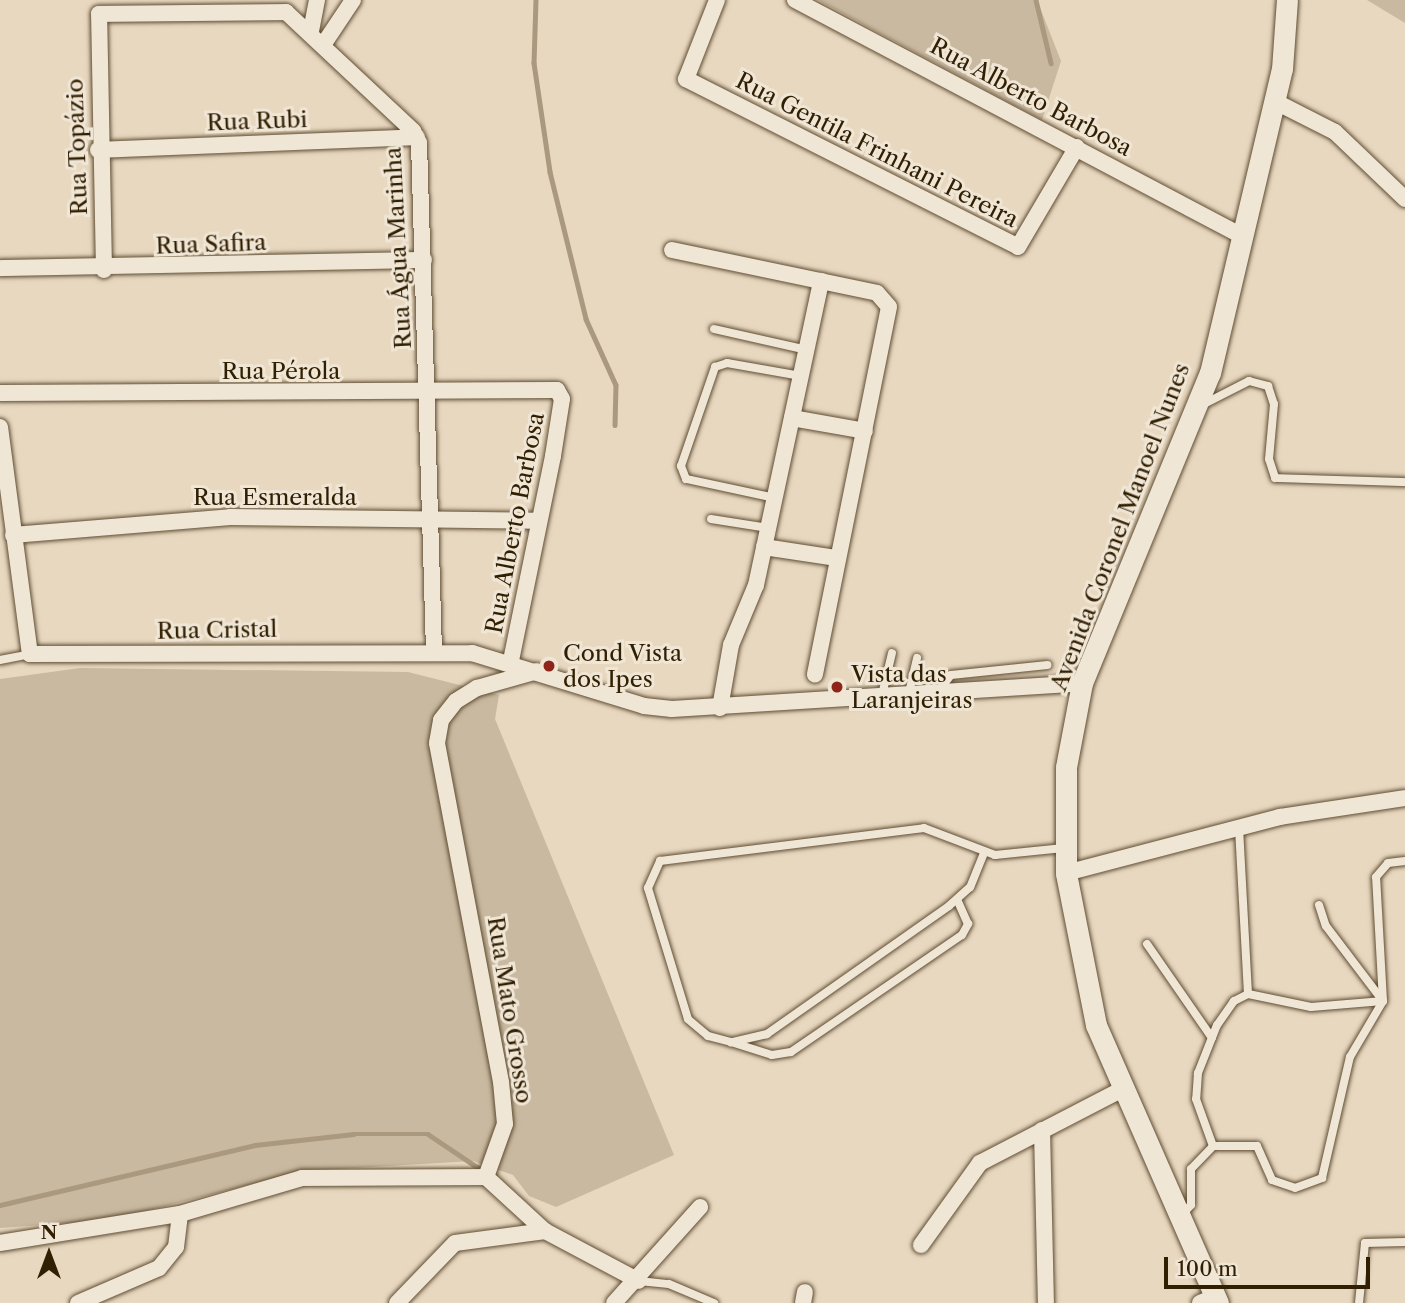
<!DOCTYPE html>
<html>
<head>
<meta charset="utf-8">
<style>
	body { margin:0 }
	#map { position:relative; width:1405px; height:1303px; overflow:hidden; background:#e8d8c0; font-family:"Libre Caslon Text",serif }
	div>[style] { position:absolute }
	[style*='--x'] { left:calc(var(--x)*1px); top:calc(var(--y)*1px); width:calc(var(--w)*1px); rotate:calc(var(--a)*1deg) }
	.green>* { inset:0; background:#c9b9a0 }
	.stream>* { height:4.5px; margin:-2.25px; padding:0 2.25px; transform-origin:2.25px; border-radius:2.25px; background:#aa997f }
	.roads { filter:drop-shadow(0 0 2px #5f4d32) drop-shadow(0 0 2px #5f4d32) }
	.lane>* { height:8px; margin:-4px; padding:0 4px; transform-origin:4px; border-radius:4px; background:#f0e6d6 }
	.street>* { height:16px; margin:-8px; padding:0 8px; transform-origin:8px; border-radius:8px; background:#f0e6d6 }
	.secondary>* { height:21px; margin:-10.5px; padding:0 10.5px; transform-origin:10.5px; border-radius:10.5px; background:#f0e6d6 }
	.dots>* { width:19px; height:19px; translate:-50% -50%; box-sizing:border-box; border:4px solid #f0e6d6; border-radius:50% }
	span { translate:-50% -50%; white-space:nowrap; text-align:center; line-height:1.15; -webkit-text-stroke:6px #f0e6d6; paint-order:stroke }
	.street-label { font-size:23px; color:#311f02 }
	.poi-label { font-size:23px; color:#311f02 }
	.left { translate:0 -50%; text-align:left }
	.north { position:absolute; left:14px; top:1219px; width:70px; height:70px; -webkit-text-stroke:5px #f0e6d6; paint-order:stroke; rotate:0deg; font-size:19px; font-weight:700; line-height:28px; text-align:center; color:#311f02 }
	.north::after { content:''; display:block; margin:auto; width:24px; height:32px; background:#311f02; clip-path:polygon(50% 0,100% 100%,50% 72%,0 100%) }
	.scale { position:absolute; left:1164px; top:1257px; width:206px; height:32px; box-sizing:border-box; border:4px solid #311f02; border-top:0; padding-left:9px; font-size:21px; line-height:24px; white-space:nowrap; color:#311f02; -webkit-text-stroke:5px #f0e6d6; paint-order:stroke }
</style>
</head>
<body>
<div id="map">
	<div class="green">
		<div style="clip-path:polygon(818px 0,1037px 0,1061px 61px,1042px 120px)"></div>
		<div style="clip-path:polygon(1367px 0,1405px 0,1405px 23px)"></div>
		<div style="clip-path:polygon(80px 668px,408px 672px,499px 695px,495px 719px,674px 1155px,556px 1207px,529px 1196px,513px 1175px,473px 1161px,303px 1171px,110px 1220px,0 1228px,0 679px)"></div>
	</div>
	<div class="stream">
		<div style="--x:536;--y:0;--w:63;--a:91.8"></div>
		<div style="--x:534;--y:63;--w:110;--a:81.6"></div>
		<div style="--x:550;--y:172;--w:151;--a:76.2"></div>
		<div style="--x:586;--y:319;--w:72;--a:65.6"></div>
		<div style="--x:616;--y:385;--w:40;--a:91.4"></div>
		<div style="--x:1036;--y:0;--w:65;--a:76.6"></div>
		<div style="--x:0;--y:1205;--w:262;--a:-13.2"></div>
		<div style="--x:255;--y:1145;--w:99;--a:-6.4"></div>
		<div style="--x:353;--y:1134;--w:75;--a:0"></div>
		<div style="--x:428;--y:1134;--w:63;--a:33.9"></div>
	</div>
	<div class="roads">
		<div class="lane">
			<div style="--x:714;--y:329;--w:95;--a:12.7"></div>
			<div style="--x:1202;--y:405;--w:53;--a:-27.1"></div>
			<div style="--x:1249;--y:381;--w:20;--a:15"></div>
			<div style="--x:1268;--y:386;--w:19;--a:72"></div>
			<div style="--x:1274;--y:404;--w:55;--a:95.2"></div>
			<div style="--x:1269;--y:459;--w:20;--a:72"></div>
			<div style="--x:1275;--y:478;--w:130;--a:1.8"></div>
			<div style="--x:775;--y:498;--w:91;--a:-167.9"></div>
			<div style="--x:686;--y:479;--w:14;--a:-111"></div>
			<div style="--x:681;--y:466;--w:105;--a:-71"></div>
			<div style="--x:715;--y:367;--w:13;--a:-18"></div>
			<div style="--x:727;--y:363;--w:75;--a:10"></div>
			<div style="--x:711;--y:519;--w:58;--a:9"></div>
			<div style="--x:0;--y:660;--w:31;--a:-11"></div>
			<div style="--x:938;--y:692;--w:21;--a:-53"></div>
			<div style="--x:951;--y:675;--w:97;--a:-5.9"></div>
			<div style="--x:909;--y:693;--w:36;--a:-77"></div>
			<div style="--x:882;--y:695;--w:43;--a:-76.6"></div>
			<div style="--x:1239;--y:828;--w:166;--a:86.9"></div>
			<div style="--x:984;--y:853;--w:37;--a:112"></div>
			<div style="--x:970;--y:887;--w:28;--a:138"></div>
			<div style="--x:949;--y:906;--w:223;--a:144.9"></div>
			<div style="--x:767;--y:1034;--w:37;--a:167"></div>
			<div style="--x:731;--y:1042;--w:24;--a:-165"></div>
			<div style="--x:708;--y:1036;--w:26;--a:-140"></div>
			<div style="--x:688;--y:1019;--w:137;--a:-107"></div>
			<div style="--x:648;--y:888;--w:30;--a:-66"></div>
			<div style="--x:660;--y:861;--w:266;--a:-7.1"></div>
			<div style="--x:924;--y:828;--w:76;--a:20.8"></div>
			<div style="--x:995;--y:855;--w:69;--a:-5.8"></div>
			<div style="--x:1319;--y:905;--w:22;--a:72"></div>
			<div style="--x:1326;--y:926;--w:94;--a:52.8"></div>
			<div style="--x:1383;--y:1001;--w:72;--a:175.2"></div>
			<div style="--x:1311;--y:1007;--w:64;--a:-168.3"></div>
			<div style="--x:1248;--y:994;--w:16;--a:153"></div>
			<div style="--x:1234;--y:1001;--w:29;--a:125"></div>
			<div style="--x:1217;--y:1025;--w:52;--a:111.6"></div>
			<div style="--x:1198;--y:1073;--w:26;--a:94"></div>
			<div style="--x:1196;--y:1099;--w:50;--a:70.1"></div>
			<div style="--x:1213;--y:1146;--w:44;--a:0"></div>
			<div style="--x:1257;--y:1146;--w:37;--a:66"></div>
			<div style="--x:1272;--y:1180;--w:24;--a:19"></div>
			<div style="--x:1295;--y:1188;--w:29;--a:-20"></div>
			<div style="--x:1322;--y:1178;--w:124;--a:-77"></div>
			<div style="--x:1350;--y:1057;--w:65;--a:-59.5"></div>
			<div style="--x:1383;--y:1001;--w:124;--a:-93.2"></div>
			<div style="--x:1376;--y:877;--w:18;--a:-49"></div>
			<div style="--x:1388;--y:863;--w:17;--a:-7"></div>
			<div style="--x:1147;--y:944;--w:114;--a:55.3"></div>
			<div style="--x:731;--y:1042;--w:43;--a:17.6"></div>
			<div style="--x:772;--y:1055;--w:19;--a:-9"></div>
			<div style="--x:791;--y:1052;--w:207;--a:-34.4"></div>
			<div style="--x:962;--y:935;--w:13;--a:-61"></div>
			<div style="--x:968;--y:924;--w:27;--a:-114"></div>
			<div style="--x:1181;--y:1216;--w:15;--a:-48"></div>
			<div style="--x:1191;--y:1205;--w:36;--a:-90"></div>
			<div style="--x:1191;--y:1169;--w:32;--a:-46"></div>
			<div style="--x:639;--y:1281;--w:30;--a:6"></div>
			<div style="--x:669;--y:1284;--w:49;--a:22.9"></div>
			<div style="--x:1359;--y:1303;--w:60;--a:-84.3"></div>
			<div style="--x:1365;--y:1243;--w:40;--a:-1.4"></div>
		</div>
		<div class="street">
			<div style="--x:717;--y:0;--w:85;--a:111.4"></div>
			<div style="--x:686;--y:79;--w:372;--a:26.8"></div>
			<div style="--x:1018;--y:247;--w:116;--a:-59.5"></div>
			<div style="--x:795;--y:0;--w:508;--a:27.83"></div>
			<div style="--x:311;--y:31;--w:32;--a:-79"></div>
			<div style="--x:323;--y:45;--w:54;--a:-56.3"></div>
			<div style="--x:1276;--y:102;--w:66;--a:27"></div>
			<div style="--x:1335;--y:132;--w:97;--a:43.7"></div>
			<div style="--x:98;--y:150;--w:319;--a:-2.3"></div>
			<div style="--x:672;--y:250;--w:209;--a:11.8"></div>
			<div style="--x:877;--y:293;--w:18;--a:49"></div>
			<div style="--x:889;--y:307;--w:375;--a:101.4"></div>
			<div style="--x:0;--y:268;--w:424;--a:-1.1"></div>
			<div style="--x:104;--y:270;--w:256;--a:-91.1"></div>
			<div style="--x:99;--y:14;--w:187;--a:-0.6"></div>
			<div style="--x:286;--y:12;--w:174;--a:43.1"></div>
			<div style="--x:413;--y:131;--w:13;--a:63"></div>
			<div style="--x:419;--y:143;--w:507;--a:88.31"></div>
			<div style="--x:0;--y:393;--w:557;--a:-0.31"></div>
			<div style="--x:557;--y:390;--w:10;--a:61"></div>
			<div style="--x:562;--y:399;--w:58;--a:99"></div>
			<div style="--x:553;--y:456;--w:209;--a:101.6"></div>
			<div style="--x:792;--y:418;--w:74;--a:10.1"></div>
			<div style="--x:0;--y:427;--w:229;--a:82.5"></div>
			<div style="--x:30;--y:654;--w:442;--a:-0.1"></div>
			<div style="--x:472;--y:653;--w:180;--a:17.1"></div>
			<div style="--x:644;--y:706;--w:28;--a:6"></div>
			<div style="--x:672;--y:709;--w:411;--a:-3.6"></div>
			<div style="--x:13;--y:535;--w:218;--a:-4.7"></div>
			<div style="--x:230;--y:517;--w:308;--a:0.7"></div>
			<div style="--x:764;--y:547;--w:74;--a:8.6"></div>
			<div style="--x:720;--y:708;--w:64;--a:-80.1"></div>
			<div style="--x:731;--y:645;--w:65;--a:-67.4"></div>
			<div style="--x:756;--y:585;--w:311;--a:-77.9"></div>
			<div style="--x:1066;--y:873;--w:221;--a:-14.7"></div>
			<div style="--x:1280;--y:817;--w:126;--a:-8.6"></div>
			<div style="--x:1042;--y:1130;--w:173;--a:88.7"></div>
			<div style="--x:486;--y:1177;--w:56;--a:-70.3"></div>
			<div style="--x:505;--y:1124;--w:42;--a:-95.4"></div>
			<div style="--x:501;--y:1082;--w:345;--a:-100.7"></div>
			<div style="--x:437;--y:743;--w:23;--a:-80"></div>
			<div style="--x:441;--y:720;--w:24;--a:-52"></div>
			<div style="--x:456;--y:701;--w:25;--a:-32"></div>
			<div style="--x:477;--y:688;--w:62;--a:-15.8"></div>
			<div style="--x:486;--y:1177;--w:80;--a:42.5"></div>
			<div style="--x:545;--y:1231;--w:106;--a:28"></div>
			<div style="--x:0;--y:1243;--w:182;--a:-9.2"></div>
			<div style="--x:180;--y:1214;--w:127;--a:-16.4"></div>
			<div style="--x:302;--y:1178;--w:184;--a:-0.3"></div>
			<div style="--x:921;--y:1245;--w:101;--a:-54.3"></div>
			<div style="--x:980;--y:1163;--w:159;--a:-27.4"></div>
			<div style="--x:78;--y:1303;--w:88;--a:-23.4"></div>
			<div style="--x:159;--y:1268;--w:27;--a:-51"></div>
			<div style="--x:176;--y:1247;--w:33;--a:-83"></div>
			<div style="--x:397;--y:1303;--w:83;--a:-46"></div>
			<div style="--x:455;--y:1243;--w:91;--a:-7.6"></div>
			<div style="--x:614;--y:1303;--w:129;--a:-48.1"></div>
			<div style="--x:803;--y:1303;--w:11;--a:-80"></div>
			<div style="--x:1200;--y:1303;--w:18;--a:-22"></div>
		</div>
		<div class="secondary">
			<div style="--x:1218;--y:1303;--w:304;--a:-113.7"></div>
			<div style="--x:1096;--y:1025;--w:155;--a:-101.2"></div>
			<div style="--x:1066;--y:873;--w:106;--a:-90"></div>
			<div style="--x:1066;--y:767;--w:86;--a:-79.2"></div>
			<div style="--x:1082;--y:683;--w:335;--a:-67.6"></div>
			<div style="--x:1210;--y:373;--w:312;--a:-76.7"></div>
			<div style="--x:1282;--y:69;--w:69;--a:-85.9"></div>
		</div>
	</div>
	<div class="dots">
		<div style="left:549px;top:666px;background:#8f2418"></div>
		<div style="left:837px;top:687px;background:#8f2418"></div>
	</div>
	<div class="street-label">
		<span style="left:1031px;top:97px;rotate:28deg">Rua Alberto Barbosa</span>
		<span style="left:257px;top:121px;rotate:-2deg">Rua Rubi</span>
		<span style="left:77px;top:147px;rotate:-92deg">Rua Topázio</span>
		<span style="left:877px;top:150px;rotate:27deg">Rua Gentila Frinhani Pereira</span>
		<span style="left:211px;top:244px;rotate:-2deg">Rua Safira</span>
		<span style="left:398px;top:248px;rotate:-93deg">Rua Água Marinha</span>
		<span style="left:281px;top:371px">Rua Pérola</span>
		<span style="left:275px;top:497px">Rua Esmeralda</span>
		<span style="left:515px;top:523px;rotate:-79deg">Rua Alberto Barbosa</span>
		<span style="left:1120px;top:527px;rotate:-69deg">Avenida Coronel Manoel Nunes</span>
		<span style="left:217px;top:630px;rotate:-1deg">Rua Cristal</span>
		<span style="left:510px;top:1010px;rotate:81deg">Rua Mato Grosso</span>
	</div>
	<div class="poi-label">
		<span class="left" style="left:563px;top:666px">Cond Vista<br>dos Ipes</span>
		<span class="left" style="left:851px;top:687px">Vista das<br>Laranjeiras</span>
	</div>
	<div class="north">N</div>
	<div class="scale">100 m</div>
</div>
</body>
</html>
